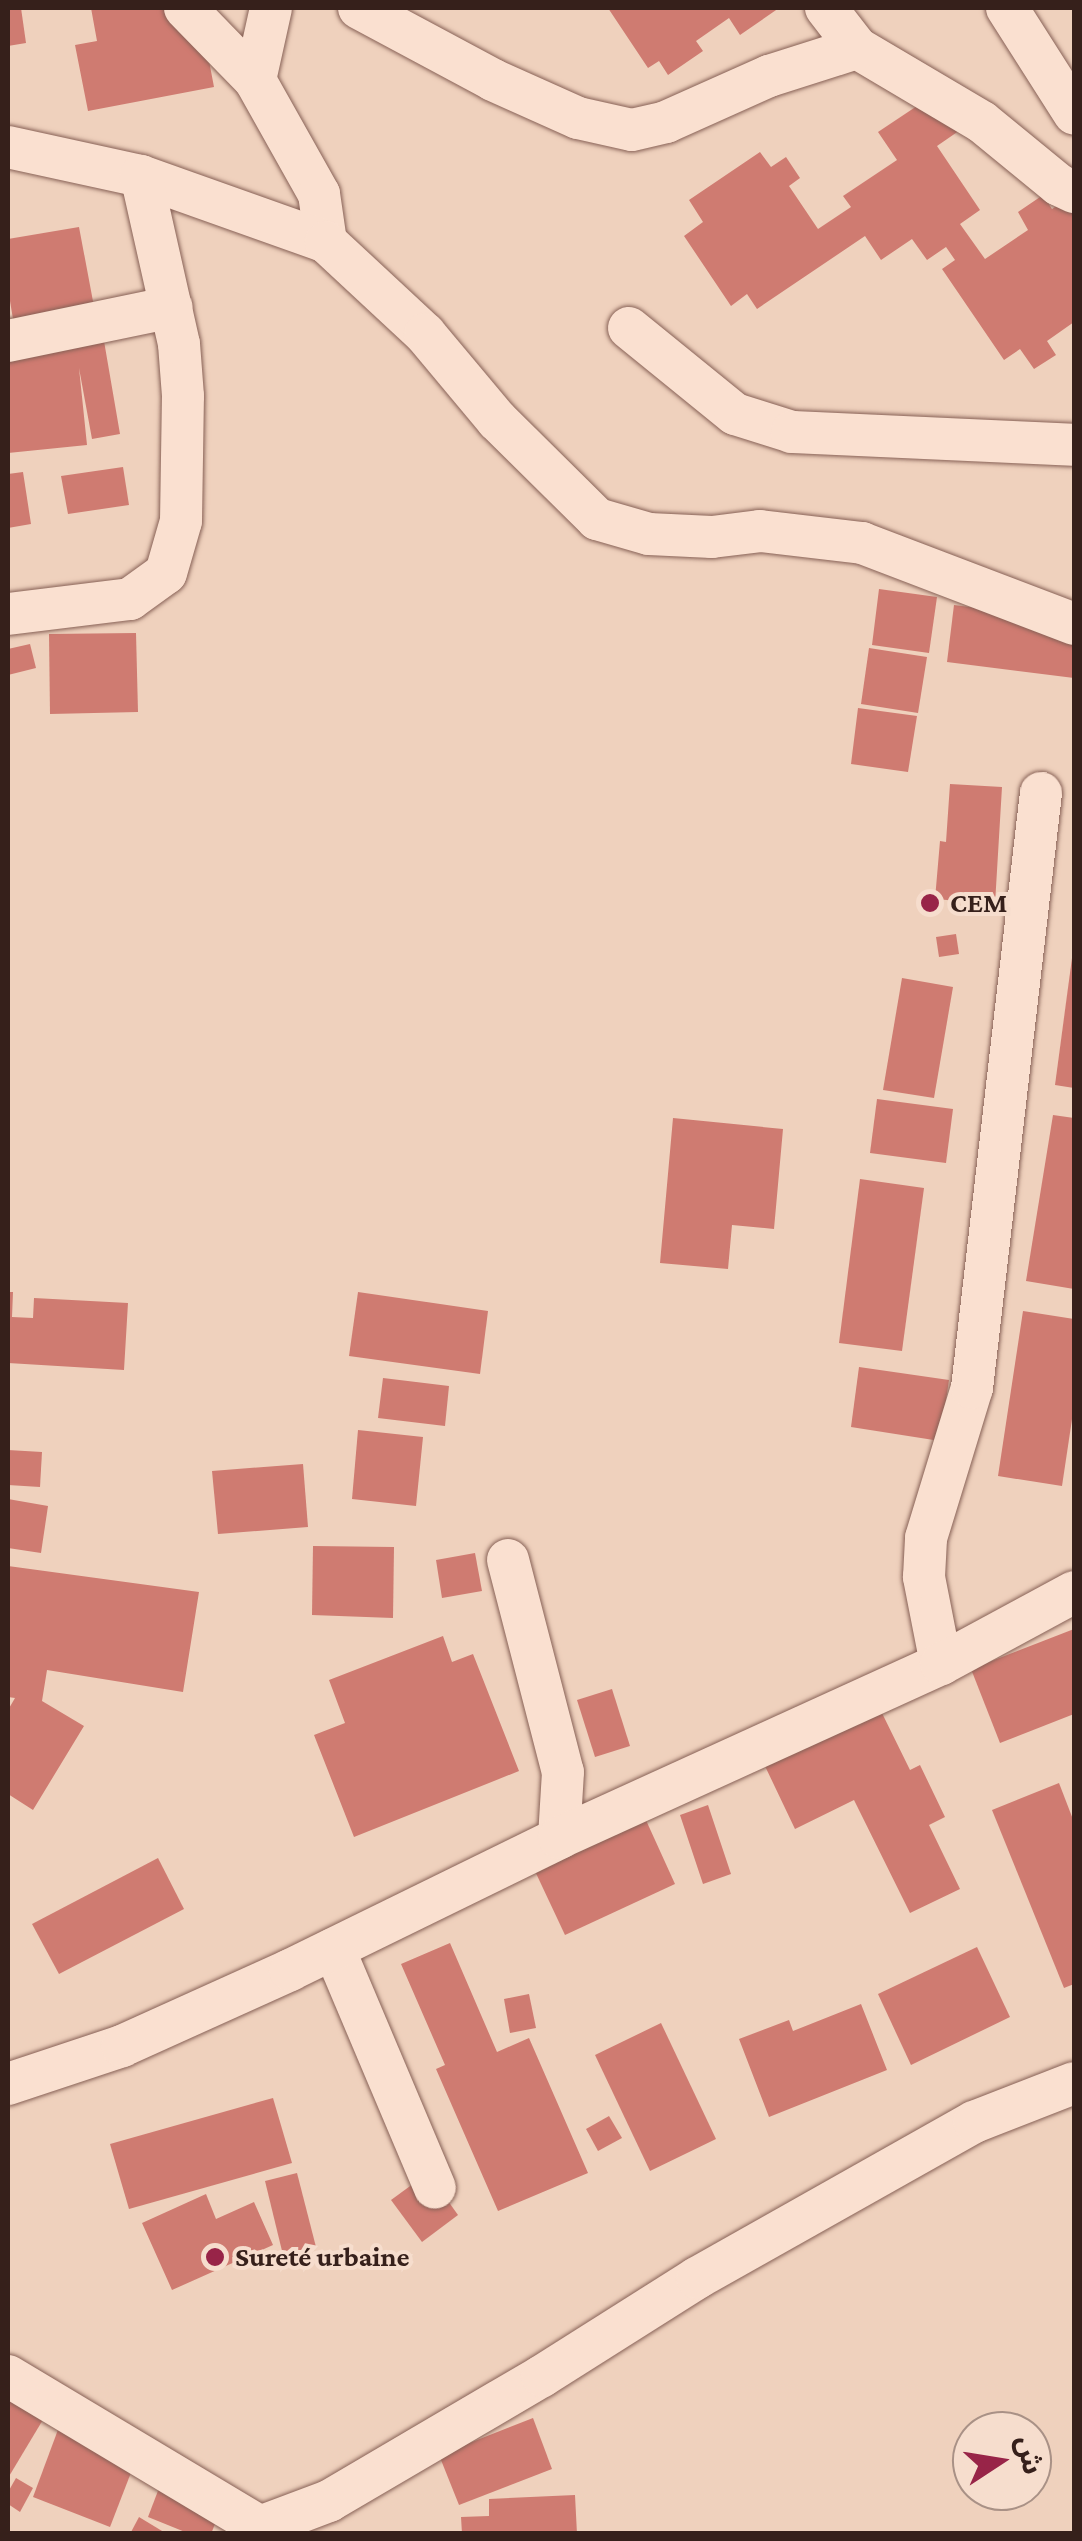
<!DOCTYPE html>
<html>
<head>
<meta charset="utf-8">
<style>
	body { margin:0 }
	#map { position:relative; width:1082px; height:2541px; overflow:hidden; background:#efd1bd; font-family:"Crimson Pro","Noto Sans Arabic",serif }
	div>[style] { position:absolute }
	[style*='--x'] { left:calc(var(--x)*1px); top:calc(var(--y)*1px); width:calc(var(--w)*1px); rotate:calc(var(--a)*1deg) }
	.building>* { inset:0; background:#cf7b71 }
	.roads { filter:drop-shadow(0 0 2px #876156) drop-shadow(0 0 2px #876156) }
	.minor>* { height:42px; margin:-21px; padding:0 21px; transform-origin:21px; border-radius:21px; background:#fae0d0 }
	.dots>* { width:28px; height:28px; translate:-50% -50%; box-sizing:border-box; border:5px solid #f6ddcd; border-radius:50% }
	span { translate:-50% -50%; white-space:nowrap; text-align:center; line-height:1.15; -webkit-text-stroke:8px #f6ddcd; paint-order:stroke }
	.poi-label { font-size:28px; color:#36201b; font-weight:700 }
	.left { translate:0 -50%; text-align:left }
	.frame { position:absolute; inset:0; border:10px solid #36201b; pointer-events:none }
	.north { position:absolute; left:952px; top:2411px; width:100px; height:100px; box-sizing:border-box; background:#f6ddcd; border:2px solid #a99186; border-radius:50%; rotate:78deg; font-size:28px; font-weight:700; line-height:40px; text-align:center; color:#36201b }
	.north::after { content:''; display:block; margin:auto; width:35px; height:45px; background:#982448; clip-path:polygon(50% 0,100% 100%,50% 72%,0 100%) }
</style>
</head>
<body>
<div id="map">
	<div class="building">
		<div style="clip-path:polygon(8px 8px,21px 8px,26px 43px,8px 46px)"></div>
		<div style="clip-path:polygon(91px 8px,199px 8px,214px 87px,88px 111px,75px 45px,97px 41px)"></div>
		<div style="clip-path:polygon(608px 8px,779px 8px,740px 35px,729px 18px,696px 41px,703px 51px,668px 75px,659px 61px,648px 68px)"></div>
		<div style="clip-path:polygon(926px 100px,966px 126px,937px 146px,980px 210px,960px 224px,985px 259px,1028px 230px,1018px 212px,1043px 195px,1052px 209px,1066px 200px,1074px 212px,1074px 322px,1047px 341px,1056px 355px,1034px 369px,1020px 349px,1004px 360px,942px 269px,955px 260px,946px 247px,927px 260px,912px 239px,881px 260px,865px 236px,757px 309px,747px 294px,731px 306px,684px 236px,703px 222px,689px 200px,760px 152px,771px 167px,786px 157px,800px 178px,789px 186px,818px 229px,851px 207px,843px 196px,897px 160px,878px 132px)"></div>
		<div style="clip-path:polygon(79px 227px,96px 317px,15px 331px,8px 289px,8px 239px)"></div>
		<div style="clip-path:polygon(104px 341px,120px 434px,92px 439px,79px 368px,87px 445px,8px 453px,8px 354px)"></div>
		<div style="clip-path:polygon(123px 467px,129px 505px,68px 514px,61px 476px)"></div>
		<div style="clip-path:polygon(23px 472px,31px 524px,8px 528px,8px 474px)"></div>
		<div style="clip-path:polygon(879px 589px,937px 597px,929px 653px,872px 645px)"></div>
		<div style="clip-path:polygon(954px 605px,1074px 620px,1074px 678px,947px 662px)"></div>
		<div style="clip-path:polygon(136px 633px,138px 712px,50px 714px,49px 634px)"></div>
		<div style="clip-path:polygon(30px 644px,36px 668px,8px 675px,8px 649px)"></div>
		<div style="clip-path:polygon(869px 648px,927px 657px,918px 713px,861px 704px)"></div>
		<div style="clip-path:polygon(858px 708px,917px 716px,908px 772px,851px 764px)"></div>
		<div style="clip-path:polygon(950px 784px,1002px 787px,995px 904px,935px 899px,940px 841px,946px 842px)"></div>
		<div style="clip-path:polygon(956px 934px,959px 954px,939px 957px,936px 937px)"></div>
		<div style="clip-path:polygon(1072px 958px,1074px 958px,1074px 1088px,1055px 1085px)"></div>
		<div style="clip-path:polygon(902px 978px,953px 987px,934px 1098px,883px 1090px)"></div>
		<div style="clip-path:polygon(877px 1099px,953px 1109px,946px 1163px,870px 1153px)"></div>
		<div style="clip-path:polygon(1053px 1115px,1074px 1118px,1074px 1289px,1026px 1281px)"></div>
		<div style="clip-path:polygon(673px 1118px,783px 1129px,774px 1229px,732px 1225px,728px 1269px,660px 1263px)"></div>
		<div style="clip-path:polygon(860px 1179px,924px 1188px,902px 1351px,839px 1343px)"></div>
		<div style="clip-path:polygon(8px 1292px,13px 1292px,12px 1317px,33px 1318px,34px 1298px,128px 1303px,124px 1370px,8px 1363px)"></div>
		<div style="clip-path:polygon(358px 1292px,488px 1311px,480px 1374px,349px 1356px)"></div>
		<div style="clip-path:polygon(1023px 1311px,1074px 1319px,1074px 1406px,1062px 1486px,998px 1476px)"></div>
		<div style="clip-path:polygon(859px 1367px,949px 1380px,940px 1441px,851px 1427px)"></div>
		<div style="clip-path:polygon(383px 1378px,449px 1386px,445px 1426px,378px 1418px)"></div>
		<div style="clip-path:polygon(358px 1430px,423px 1437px,416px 1506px,352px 1499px)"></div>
		<div style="clip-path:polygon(8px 1450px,42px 1452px,40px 1487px,8px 1485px)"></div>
		<div style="clip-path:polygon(303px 1464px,308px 1527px,218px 1534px,212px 1471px)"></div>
		<div style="clip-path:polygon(8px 1499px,48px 1506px,41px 1553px,8px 1548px)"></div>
		<div style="clip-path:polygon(313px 1546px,394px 1547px,393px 1618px,312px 1615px)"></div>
		<div style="clip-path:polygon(475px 1553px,482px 1591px,442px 1598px,436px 1560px)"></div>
		<div style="clip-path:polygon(8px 1566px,199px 1592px,183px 1692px,47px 1670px,42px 1701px,84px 1726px,33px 1810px,8px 1794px,8px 1710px,15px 1698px,8px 1697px)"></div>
		<div style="clip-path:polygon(1074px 1629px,1074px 1714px,1000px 1743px,971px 1669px)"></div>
		<div style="clip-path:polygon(443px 1636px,452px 1662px,473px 1654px,519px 1771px,354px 1837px,314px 1735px,345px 1723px,329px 1680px)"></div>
		<div style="clip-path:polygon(612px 1689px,630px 1746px,595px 1757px,577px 1700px)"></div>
		<div style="clip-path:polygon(879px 1707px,910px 1770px,920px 1765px,945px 1817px,929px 1825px,960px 1889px,910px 1913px,854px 1800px,795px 1829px,764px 1764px)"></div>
		<div style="clip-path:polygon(1059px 1783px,1074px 1822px,1074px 1984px,1064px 1988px,992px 1810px)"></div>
		<div style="clip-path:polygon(708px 1805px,731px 1874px,703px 1884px,680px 1815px)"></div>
		<div style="clip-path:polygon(645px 1818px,675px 1884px,565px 1935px,534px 1869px)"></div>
		<div style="clip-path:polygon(158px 1858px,184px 1909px,59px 1974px,32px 1924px)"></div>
		<div style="clip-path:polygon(450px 1943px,497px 2052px,529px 2038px,588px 2173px,498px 2211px,436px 2069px,445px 2065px,401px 1964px)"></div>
		<div style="clip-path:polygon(977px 1947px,1010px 2017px,911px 2065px,878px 1994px)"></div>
		<div style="clip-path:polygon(529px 1994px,536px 2028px,510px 2033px,504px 1999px)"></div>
		<div style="clip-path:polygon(861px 2004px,887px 2070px,769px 2117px,739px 2039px,789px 2020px,793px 2031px)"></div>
		<div style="clip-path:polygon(661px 2023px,716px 2139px,650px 2171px,595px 2055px)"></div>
		<div style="clip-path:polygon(273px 2098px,292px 2163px,129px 2209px,110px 2144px)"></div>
		<div style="clip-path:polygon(609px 2116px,622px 2138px,598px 2151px,586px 2129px)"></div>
		<div style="clip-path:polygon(297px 2173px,316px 2247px,283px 2255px,265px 2181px)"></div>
		<div style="clip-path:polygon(428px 2173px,458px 2215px,422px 2242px,391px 2200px)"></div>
		<div style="clip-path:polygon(206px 2194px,216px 2219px,254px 2202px,273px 2245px,172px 2290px,142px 2223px)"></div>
		<div style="clip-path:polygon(8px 2381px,50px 2408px,8px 2478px)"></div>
		<div style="clip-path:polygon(533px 2418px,552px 2469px,459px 2505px,439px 2455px)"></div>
		<div style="clip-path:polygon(59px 2427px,137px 2457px,110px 2527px,33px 2497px)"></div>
		<div style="clip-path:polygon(169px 2462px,230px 2486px,211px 2534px,190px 2534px,148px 2517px)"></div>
		<div style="clip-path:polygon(16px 2478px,33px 2488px,20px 2512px,8px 2504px,8px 2492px)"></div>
		<div style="clip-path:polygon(575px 2495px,577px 2534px,462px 2534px,461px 2517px,489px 2516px,489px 2499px)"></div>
		<div style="clip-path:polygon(139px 2517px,167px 2534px,130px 2534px)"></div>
	</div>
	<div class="roads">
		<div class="minor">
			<div style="--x:185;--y:8;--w:100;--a:45.8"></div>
			<div style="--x:271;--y:8;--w:74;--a:102.5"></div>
			<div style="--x:255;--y:80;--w:131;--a:60.7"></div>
			<div style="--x:319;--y:194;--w:49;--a:81.7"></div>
			<div style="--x:359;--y:8;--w:152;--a:28.2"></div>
			<div style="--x:493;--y:80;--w:93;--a:24.1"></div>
			<div style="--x:578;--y:118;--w:55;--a:12.5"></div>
			<div style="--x:632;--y:130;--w:35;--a:-13"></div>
			<div style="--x:666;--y:122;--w:113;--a:-24.1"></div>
			<div style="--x:769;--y:76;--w:92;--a:-17.7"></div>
			<div style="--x:857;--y:48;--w:145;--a:30.6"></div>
			<div style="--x:982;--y:122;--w:99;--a:39.3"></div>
			<div style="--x:1059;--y:185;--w:17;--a:25"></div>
			<div style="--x:826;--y:8;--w:51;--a:52.2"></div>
			<div style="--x:1007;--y:8;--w:125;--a:57.5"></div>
			<div style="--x:8;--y:147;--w:136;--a:12.3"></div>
			<div style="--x:141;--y:176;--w:196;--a:19.6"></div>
			<div style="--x:326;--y:242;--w:135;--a:42.9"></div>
			<div style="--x:425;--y:334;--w:112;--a:50.1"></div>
			<div style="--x:497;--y:420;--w:141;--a:44.7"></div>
			<div style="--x:597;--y:519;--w:54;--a:16.1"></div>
			<div style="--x:649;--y:534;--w:63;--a:2.7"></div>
			<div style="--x:712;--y:537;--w:48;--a:-7.1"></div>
			<div style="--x:760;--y:531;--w:103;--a:6.7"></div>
			<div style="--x:862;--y:543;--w:227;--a:20.9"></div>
			<div style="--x:629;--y:328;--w:136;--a:39.1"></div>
			<div style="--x:735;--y:414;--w:60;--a:17.5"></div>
			<div style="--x:792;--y:432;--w:282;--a:2.6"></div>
			<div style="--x:8;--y:341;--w:167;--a:-11.7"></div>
			<div style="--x:8;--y:614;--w:123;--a:-7"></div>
			<div style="--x:130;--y:599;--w:44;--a:-35.8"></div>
			<div style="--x:166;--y:573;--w:54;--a:-73.9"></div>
			<div style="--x:181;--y:521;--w:125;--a:-89.1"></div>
			<div style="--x:183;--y:396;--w:52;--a:-94.4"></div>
			<div style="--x:179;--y:344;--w:172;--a:-102.7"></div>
			<div style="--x:508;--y:1560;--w:219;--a:75.5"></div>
			<div style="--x:563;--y:1772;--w:66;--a:93.5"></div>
			<div style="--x:941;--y:1664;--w:89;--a:-101.1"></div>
			<div style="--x:924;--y:1577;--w:39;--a:-87"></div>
			<div style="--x:926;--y:1538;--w:157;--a:-73"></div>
			<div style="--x:972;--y:1388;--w:599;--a:-83.39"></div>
			<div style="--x:334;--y:1949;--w:259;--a:67.1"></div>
			<div style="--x:8;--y:2084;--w:120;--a:-18.4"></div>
			<div style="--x:122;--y:2046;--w:184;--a:-24.3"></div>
			<div style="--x:290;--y:1970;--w:300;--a:-26.1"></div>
			<div style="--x:559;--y:1838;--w:420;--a:-24.5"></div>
			<div style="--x:941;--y:1664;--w:151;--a:-28.4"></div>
			<div style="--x:8;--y:2376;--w:294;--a:30.9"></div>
			<div style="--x:260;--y:2527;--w:74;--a:-20.6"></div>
			<div style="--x:329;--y:2501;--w:247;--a:-30.4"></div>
			<div style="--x:542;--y:2376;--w:183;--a:-32.3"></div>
			<div style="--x:697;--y:2278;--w:318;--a:-29.4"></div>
			<div style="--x:974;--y:2122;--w:107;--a:-21.3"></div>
		</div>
	</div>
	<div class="dots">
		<div style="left:930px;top:903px;background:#982448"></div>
		<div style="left:215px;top:2257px;background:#982448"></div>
	</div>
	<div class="poi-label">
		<span class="left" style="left:950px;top:903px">CEM</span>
		<span class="left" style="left:235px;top:2257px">Sureté urbaine</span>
	</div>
	<div class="frame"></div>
	<div class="north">ش</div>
</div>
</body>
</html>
